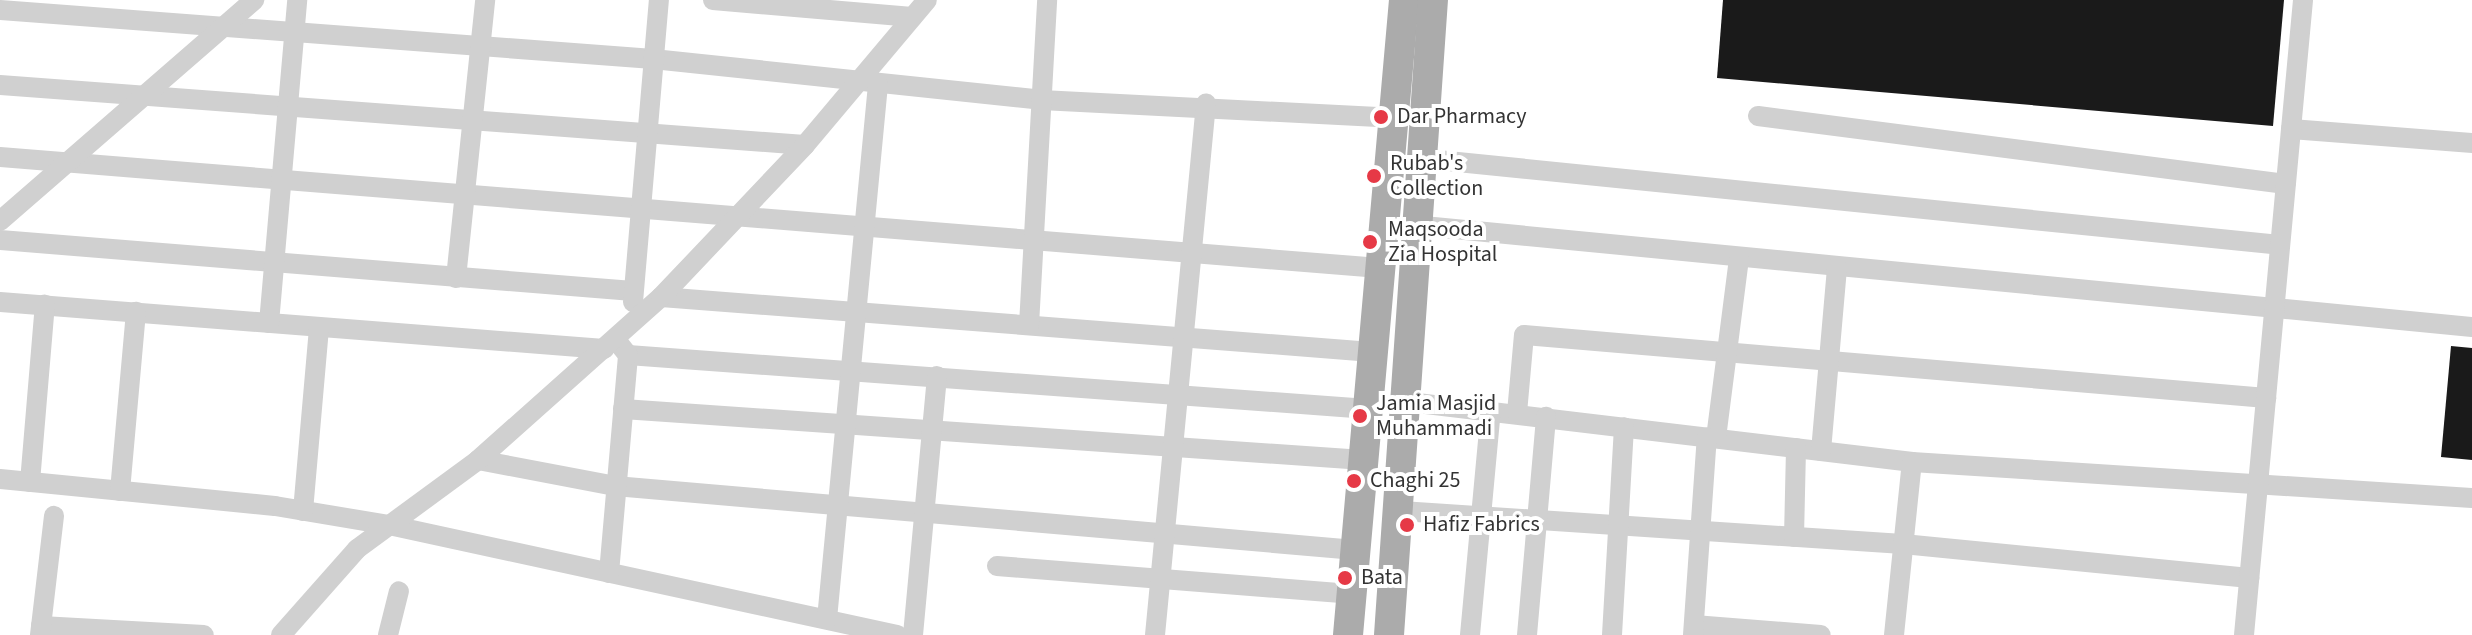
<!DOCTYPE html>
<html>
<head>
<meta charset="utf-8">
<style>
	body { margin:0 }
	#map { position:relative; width:2472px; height:635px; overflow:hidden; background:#fff; font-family:"Source Sans 3",sans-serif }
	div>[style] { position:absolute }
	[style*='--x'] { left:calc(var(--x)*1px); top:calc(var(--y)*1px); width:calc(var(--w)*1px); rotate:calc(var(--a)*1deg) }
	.building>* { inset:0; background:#1a1a1a }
	.street>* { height:20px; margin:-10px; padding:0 10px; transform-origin:10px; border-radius:10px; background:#d0d0d0 }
	.primary>* { height:30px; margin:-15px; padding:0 15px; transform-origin:15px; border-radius:15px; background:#ababab }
	.dots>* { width:22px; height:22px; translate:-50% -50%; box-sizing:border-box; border:4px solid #fff; border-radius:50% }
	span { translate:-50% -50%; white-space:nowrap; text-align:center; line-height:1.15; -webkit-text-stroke:8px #fff; paint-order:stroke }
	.poi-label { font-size:22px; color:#333 }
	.left { translate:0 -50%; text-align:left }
</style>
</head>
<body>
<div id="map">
	<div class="building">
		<div style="clip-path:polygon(1723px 0,2284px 0,2273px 126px,1717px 78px)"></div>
		<div style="clip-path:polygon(2451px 346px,2472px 348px,2472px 460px,2441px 457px)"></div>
	</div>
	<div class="street">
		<div style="--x:713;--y:0;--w:200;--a:4.9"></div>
		<div style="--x:0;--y:10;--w:655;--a:4.29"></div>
		<div style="--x:653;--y:59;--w:390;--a:6"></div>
		<div style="--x:1041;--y:100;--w:352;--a:2.9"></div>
		<div style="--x:0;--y:85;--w:807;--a:4.26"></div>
		<div style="--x:1758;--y:116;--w:532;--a:7.34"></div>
		<div style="--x:2291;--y:129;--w:182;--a:4.4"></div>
		<div style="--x:0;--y:157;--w:1384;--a:4.6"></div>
		<div style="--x:1418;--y:158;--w:866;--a:5.76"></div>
		<div style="--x:0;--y:221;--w:337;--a:-41"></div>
		<div style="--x:1413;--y:225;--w:1064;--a:5.5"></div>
		<div style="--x:0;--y:240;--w:635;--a:4.61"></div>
		<div style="--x:456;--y:278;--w:280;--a:-84"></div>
		<div style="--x:661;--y:297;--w:713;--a:4.42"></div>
		<div style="--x:0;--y:302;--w:606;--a:4.45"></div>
		<div style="--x:633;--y:302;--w:303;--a:-85.1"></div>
		<div style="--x:269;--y:323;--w:324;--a:-85"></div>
		<div style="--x:1029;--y:325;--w:325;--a:-86.8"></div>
		<div style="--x:628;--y:355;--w:742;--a:4.17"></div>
		<div style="--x:1409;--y:402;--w:507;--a:6.8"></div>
		<div style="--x:1912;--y:462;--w:561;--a:3.68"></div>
		<div style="--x:623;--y:409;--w:742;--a:3.94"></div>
		<div style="--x:1517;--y:413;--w:78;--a:-84.9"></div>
		<div style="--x:1524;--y:335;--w:745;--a:4.85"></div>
		<div style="--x:1716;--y:438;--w:181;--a:-82.7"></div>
		<div style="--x:1821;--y:451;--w:184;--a:-85"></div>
		<div style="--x:478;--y:460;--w:139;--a:10.7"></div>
		<div style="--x:615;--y:486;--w:743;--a:4.94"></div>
		<div style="--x:0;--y:479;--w:276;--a:5.6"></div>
		<div style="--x:275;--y:506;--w:116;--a:9.5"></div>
		<div style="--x:389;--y:525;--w:520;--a:12.22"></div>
		<div style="--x:30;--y:482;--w:178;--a:-85.2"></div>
		<div style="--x:120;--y:491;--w:180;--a:-84.9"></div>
		<div style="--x:303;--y:511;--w:184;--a:-85"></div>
		<div style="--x:1401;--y:511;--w:503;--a:3.76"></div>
		<div style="--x:1903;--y:544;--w:348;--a:5.6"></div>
		<div style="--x:1794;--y:537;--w:89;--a:-88.7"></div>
		<div style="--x:997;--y:566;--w:355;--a:4.5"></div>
		<div style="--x:609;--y:573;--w:219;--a:-85"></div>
		<div style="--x:628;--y:355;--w:13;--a:-129"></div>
		<div style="--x:827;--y:619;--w:537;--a:-84.55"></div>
		<div style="--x:1694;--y:625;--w:127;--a:4.5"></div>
		<div style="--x:41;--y:626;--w:163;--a:3.2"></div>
		<div style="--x:40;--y:635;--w:120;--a:-83.3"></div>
		<div style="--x:281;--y:635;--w:115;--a:-48.5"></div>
		<div style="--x:357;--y:549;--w:150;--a:-36.3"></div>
		<div style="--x:478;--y:460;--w:245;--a:-41.7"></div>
		<div style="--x:661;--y:297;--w:209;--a:-46.5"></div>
		<div style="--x:805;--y:145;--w:189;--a:-49.9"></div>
		<div style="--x:388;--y:635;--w:45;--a:-76"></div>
		<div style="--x:913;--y:635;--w:260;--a:-84.7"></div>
		<div style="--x:1155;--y:635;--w:534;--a:-84.52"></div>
		<div style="--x:1470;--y:635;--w:226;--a:-84.7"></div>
		<div style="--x:1527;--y:635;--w:219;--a:-85"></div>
		<div style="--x:1612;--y:635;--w:208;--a:-86.7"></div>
		<div style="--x:1693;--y:635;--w:198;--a:-86"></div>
		<div style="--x:1894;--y:635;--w:174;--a:-84.1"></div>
		<div style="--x:2244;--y:635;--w:638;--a:-84.69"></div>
	</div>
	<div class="primary">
		<div style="--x:1348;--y:635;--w:637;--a:-84.96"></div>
		<div style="--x:1389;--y:635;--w:637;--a:-86.04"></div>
	</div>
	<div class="dots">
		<div style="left:1381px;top:117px;background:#e63946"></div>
		<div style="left:1374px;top:176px;background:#e63946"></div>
		<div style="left:1370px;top:242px;background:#e63946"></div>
		<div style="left:1360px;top:416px;background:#e63946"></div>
		<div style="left:1354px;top:481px;background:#e63946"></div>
		<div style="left:1407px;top:525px;background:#e63946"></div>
		<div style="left:1345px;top:578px;background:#e63946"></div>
	</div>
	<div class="poi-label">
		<span class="left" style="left:1397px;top:117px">Dar Pharmacy</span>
		<span class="left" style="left:1390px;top:176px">Rubab's<br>Collection</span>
		<span class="left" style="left:1388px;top:242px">Maqsooda<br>Zia Hospital</span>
		<span class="left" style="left:1376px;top:416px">Jamia Masjid<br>Muhammadi</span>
		<span class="left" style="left:1370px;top:481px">Chaghi 25</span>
		<span class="left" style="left:1423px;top:525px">Hafiz Fabrics</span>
		<span class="left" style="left:1361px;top:578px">Bata</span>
	</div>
</div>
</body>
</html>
